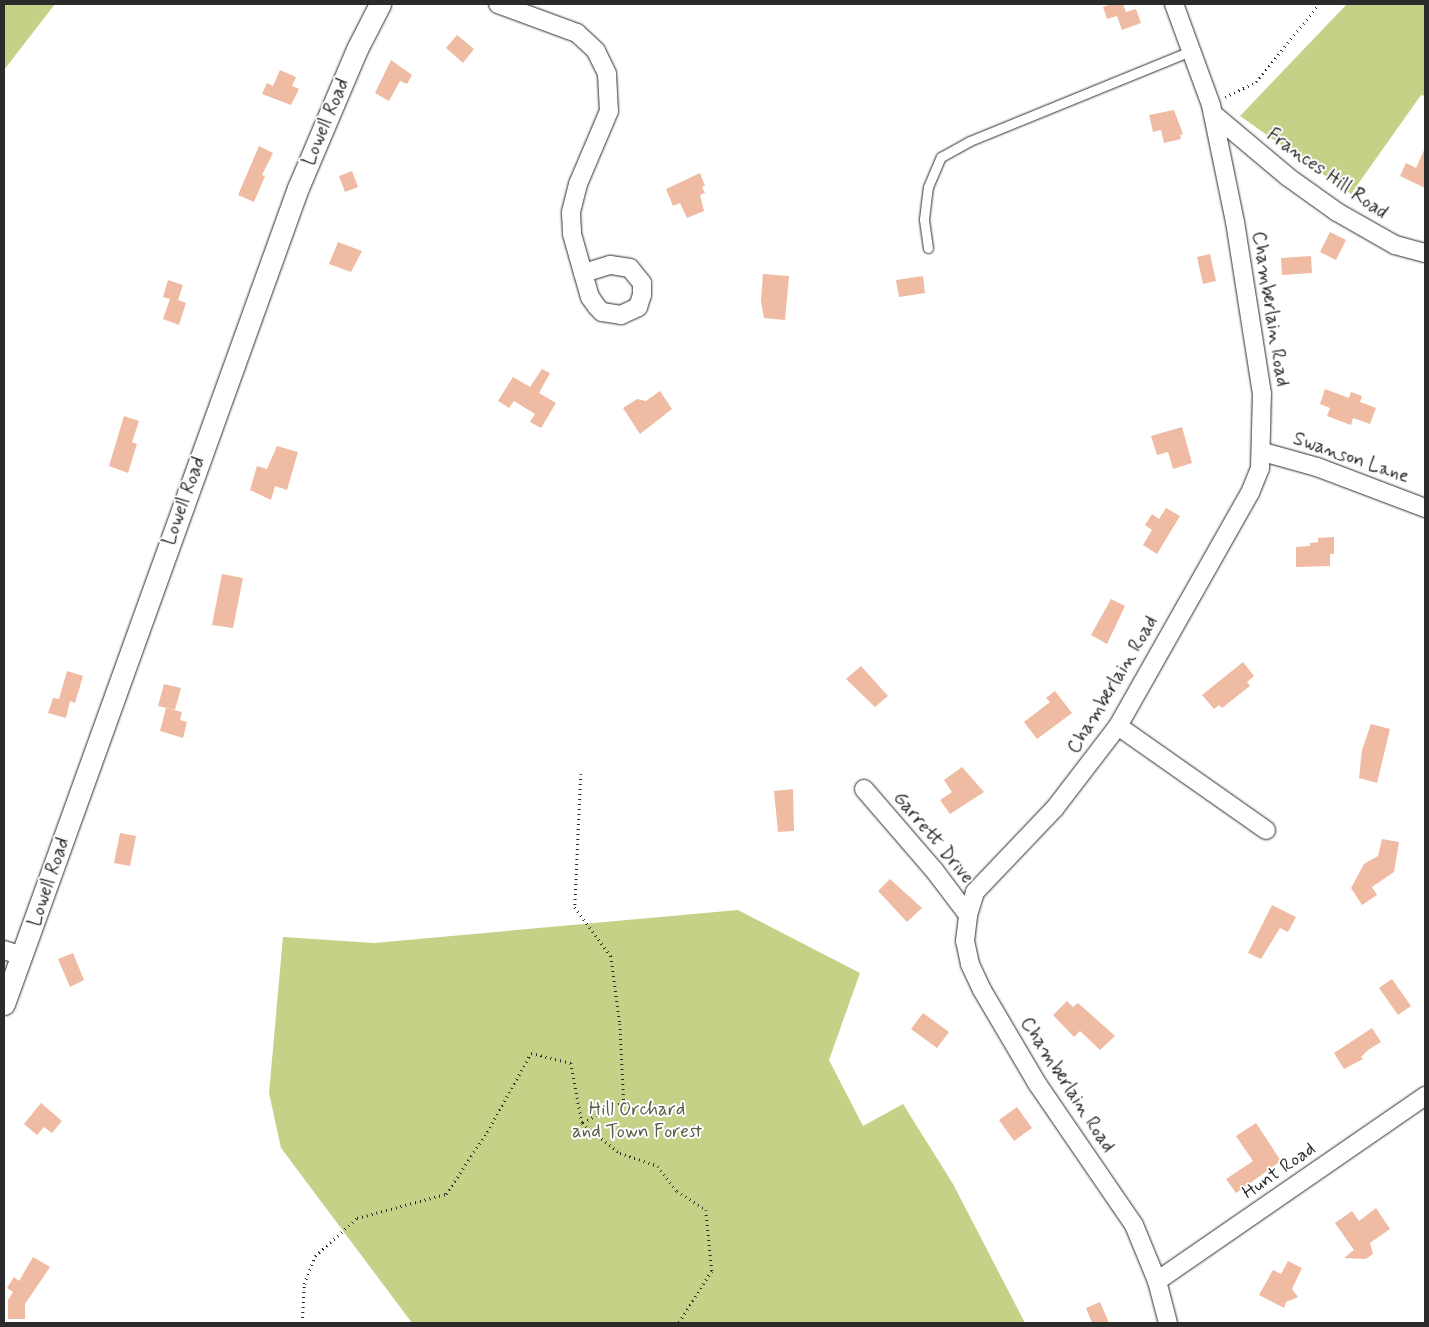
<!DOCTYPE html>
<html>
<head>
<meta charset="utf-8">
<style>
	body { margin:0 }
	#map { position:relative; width:1429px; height:1327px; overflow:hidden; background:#fff; font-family:Mynerve,sans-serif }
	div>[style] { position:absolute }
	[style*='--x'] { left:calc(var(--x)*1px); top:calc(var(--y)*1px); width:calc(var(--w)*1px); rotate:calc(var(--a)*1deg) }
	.green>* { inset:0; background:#c3d287 }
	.building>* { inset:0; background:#efbba2 }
	.path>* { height:2.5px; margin-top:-1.25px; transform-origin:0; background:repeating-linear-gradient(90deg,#2b2b2b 0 1px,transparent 0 5px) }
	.roads { filter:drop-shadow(0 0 1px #2b2b2b) drop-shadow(0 0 1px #2b2b2b) }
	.service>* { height:9px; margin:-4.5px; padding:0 4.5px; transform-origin:4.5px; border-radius:4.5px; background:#fff }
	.minor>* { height:18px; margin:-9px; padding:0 9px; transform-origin:9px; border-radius:9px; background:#fff }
	.tertiary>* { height:21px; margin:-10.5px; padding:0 10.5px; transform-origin:10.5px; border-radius:10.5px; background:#fff }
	span { translate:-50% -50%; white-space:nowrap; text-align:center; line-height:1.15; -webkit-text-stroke:4px #fff; paint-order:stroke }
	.street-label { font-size:19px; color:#2b2b2b }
	.park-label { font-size:19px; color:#595d47 }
	.frame { position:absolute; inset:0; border:5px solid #2b2b2b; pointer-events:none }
</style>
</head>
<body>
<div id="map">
	<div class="green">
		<div style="clip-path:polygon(4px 4px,55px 4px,4px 70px)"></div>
		<div style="clip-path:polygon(1347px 4px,1425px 4px,1425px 96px,1421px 95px,1351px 194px,1240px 116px)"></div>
		<div style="clip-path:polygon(738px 910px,860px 973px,829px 1060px,863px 1126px,903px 1104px,953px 1184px,1025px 1323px,412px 1323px,281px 1148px,269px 1093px,283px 937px,374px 943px)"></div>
	</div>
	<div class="building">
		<div style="clip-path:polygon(1112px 4px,1123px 4px,1126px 12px,1136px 9px,1141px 23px,1122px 30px,1117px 16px,1107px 19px,1103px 7px)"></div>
		<div style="clip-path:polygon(457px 35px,474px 49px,463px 63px,446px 48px)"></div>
		<div style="clip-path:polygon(391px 60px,412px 75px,407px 84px,400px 81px,389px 101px,375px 93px)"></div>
		<div style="clip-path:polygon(280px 70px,296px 77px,292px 86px,299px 89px,291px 105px,262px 94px,267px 83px,273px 86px)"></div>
		<div style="clip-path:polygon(1174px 110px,1183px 134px,1180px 135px,1181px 139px,1164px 143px,1161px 130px,1153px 132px,1149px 115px)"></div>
		<div style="clip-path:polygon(259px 146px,273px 153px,262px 175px,265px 176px,254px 202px,238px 195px)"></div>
		<div style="clip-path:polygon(1425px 148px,1425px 188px,1400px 176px,1406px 163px,1416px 168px)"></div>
		<div style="clip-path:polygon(352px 171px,358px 187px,345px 192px,339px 176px)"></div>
		<div style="clip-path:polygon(700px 173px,705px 186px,702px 187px,705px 193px,700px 195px,704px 211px,687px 218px,680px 203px,673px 206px,666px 189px)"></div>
		<div style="clip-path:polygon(1330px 232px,1346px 240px,1336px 260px,1320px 252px)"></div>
		<div style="clip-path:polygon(338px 242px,362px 251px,351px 272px,329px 264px)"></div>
		<div style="clip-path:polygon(1210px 254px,1216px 281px,1203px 284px,1197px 257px)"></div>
		<div style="clip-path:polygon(1311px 256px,1312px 273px,1282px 275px,1281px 258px)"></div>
		<div style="clip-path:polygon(763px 274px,789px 276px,785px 320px,764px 318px,761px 301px)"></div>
		<div style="clip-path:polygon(923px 276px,925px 293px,899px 297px,896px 280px)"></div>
		<div style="clip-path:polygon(168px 280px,183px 285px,178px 300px,186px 303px,179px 325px,163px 319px,170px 299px,163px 297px)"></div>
		<div style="clip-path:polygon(542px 369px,550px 373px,539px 393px,556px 403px,541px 428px,530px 422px,535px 414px,514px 401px,509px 408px,498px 401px,513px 377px,530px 387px)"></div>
		<div style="clip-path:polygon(1325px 389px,1349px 398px,1351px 392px,1362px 396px,1360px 402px,1376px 408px,1370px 424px,1353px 418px,1351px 425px,1327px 416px,1330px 408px,1320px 404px)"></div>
		<div style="clip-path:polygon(660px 391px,672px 409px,640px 434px,623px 408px,637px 399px,646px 401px)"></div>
		<div style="clip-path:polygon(124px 416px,139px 421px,132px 442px,137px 444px,128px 473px,109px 466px)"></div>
		<div style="clip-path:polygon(1182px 427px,1192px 463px,1173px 469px,1168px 452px,1157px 455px,1151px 436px)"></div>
		<div style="clip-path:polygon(277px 446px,298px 452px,287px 490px,275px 486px,271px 500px,250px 490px,257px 466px,267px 469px)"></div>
		<div style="clip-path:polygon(1166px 508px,1180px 516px,1157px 554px,1143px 545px,1152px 530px,1145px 525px,1152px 514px,1159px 519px)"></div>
		<div style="clip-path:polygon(1334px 537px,1334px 554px,1330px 554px,1330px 566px,1296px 567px,1296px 547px,1310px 546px,1310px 543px,1318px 542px,1318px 538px)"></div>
		<div style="clip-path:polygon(222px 574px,243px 578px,233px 628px,212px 625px)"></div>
		<div style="clip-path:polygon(1111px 599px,1125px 606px,1107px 644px,1091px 635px)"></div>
		<div style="clip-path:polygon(1243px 662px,1254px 676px,1247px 682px,1250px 686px,1222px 708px,1219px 705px,1214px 709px,1202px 695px)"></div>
		<div style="clip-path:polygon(861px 666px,888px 696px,875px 707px,846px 679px)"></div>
		<div style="clip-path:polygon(67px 671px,83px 676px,75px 703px,70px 701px,66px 718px,48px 713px,53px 698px,59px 699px)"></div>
		<div style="clip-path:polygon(164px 684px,181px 688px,175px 710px,158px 706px)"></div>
		<div style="clip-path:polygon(1055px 691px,1072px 713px,1037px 739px,1024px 722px,1050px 702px,1046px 698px)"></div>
		<div style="clip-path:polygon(166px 708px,182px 712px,180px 720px,187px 722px,183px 738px,160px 731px)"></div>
		<div style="clip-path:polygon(1371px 724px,1390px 729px,1377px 783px,1359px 778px,1362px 750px)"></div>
		<div style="clip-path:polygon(962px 767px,984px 792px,950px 814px,940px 800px,952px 792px,944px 780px)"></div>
		<div style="clip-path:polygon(793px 789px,794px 831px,778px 832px,774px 791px)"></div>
		<div style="clip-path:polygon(120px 833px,136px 836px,130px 866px,114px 863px)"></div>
		<div style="clip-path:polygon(1382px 839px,1399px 842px,1394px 872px,1372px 887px,1377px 895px,1362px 905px,1351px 888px,1364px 864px,1378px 856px)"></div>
		<div style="clip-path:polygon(890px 879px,922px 908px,907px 922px,878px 891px)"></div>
		<div style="clip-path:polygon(1272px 905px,1296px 917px,1288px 932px,1280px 928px,1261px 959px,1248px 953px)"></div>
		<div style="clip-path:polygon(73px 953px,84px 980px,70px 987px,58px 959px)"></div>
		<div style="clip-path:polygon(1392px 979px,1411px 1006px,1398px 1015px,1379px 988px)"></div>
		<div style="clip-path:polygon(1067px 1001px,1073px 1007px,1078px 1003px,1115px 1036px,1100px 1050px,1080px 1031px,1074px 1037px,1053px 1015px)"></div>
		<div style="clip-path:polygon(923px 1013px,949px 1032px,937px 1048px,911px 1029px)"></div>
		<div style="clip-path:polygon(1372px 1028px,1381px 1042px,1368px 1050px,1361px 1057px,1363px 1059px,1344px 1069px,1334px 1053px)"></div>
		<div style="clip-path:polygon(41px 1103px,62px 1121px,52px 1133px,44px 1127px,37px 1135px,24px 1124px)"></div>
		<div style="clip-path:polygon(1017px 1107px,1032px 1128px,1014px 1141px,999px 1120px)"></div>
		<div style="clip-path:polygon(1256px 1123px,1281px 1161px,1236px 1193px,1226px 1179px,1253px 1161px,1236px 1136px)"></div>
		<div style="clip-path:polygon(1376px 1208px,1390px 1229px,1370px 1243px,1373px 1254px,1366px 1259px,1344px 1258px,1354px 1250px,1335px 1223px,1352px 1211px,1359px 1221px)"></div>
		<div style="clip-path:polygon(33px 1257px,50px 1267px,25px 1304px,25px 1319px,8px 1319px,8px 1300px,13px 1292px,7px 1288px,14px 1277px,19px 1281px)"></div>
		<div style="clip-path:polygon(1288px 1261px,1302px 1268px,1292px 1289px,1298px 1297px,1286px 1302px,1284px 1308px,1259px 1295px,1273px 1270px,1281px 1274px)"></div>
		<div style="clip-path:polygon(1100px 1302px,1109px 1323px,1092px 1323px,1086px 1308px)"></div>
	</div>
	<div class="path">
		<div style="--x:1225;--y:97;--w:34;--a:-26"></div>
		<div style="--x:1256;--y:82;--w:100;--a:-51.1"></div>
		<div style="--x:581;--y:774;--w:133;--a:92.6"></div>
		<div style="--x:575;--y:907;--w:61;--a:53.7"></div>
		<div style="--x:611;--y:956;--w:69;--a:82.5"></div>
		<div style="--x:620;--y:1024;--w:78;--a:87.1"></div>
		<div style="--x:624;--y:1102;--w:47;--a:153.4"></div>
		<div style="--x:302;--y:1323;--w:39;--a:-87"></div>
		<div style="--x:304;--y:1284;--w:30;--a:-69"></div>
		<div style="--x:315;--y:1256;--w:57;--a:-42.1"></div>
		<div style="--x:357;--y:1218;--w:92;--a:-15.1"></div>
		<div style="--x:446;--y:1194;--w:74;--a:-56.5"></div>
		<div style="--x:487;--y:1132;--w:90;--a:-60.9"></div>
		<div style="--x:531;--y:1053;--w:41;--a:14"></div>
		<div style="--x:571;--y:1063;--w:61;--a:79.6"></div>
		<div style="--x:582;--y:1123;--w:48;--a:38.3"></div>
		<div style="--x:620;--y:1153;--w:40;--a:18.9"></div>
		<div style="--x:658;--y:1166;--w:31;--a:53"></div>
		<div style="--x:677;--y:1191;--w:35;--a:33"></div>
		<div style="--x:706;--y:1210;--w:61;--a:84.4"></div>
		<div style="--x:712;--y:1271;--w:62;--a:122.4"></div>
	</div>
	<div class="roads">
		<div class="service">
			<div style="--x:928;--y:248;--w:29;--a:-98"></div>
			<div style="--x:924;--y:219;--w:32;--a:-83"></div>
			<div style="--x:928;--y:187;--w:33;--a:-67"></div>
			<div style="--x:941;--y:157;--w:33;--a:-29"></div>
			<div style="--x:970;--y:141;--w:239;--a:-22.2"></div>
		</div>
		<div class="minor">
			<div style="--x:498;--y:4;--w:84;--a:20.2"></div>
			<div style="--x:577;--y:33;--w:26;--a:43"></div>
			<div style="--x:596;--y:51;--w:25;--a:64"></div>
			<div style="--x:607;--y:74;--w:37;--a:87"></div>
			<div style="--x:609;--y:111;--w:79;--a:113"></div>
			<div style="--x:578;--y:184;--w:30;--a:104"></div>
			<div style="--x:571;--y:213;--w:21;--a:87"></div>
			<div style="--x:572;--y:234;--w:41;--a:74.2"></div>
			<div style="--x:583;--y:273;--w:25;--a:74"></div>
			<div style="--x:590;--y:297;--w:12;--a:55"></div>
			<div style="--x:597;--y:307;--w:7;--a:45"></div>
			<div style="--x:602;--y:312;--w:19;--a:9"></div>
			<div style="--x:621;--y:315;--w:19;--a:-25"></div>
			<div style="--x:638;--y:307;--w:13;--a:-72"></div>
			<div style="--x:642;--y:295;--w:12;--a:-90"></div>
			<div style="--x:642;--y:283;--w:19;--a:-129"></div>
			<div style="--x:630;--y:268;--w:20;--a:-171"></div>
			<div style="--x:610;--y:265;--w:28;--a:163"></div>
			<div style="--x:1213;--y:114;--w:98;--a:40"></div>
			<div style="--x:1288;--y:177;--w:60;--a:35.5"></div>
			<div style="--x:1337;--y:212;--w:67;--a:29.6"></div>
			<div style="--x:1395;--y:245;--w:31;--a:15"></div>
			<div style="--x:1263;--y:452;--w:56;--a:15.5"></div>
			<div style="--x:1317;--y:467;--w:116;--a:20.8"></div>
			<div style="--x:1118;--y:726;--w:181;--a:35.1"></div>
			<div style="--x:864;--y:789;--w:107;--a:49.2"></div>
			<div style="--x:934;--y:870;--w:56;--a:52.9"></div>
			<div style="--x:4;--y:950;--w:20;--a:18"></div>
			<div style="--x:1157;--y:1281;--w:326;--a:-34.6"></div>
			<div style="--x:1168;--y:1323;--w:43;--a:-104.7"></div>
			<div style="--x:1157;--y:1281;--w:61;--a:-112.3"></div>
			<div style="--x:1134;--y:1225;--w:170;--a:-124.4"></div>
			<div style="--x:1038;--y:1085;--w:110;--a:-120.5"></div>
			<div style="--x:982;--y:990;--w:29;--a:-115"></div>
			<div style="--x:970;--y:964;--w:24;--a:-102"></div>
			<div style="--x:965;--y:941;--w:26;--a:-83"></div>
			<div style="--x:968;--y:915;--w:24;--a:-73"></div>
			<div style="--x:975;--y:892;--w:116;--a:-46.4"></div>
			<div style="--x:1055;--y:808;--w:103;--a:-52.5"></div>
			<div style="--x:1118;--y:726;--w:268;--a:-60.5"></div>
			<div style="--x:1250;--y:493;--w:27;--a:-68"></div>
			<div style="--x:1260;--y:468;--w:74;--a:-88.5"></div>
			<div style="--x:1262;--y:394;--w:174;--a:-98.9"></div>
			<div style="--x:1235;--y:222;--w:119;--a:-101.6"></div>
			<div style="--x:1211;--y:105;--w:108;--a:-110.1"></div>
		</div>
		<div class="tertiary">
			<div style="--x:4;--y:1004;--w:867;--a:-70.19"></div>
			<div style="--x:298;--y:188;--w:151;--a:-67"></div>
			<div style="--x:357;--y:49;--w:51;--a:-62.9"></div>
		</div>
	</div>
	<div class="street-label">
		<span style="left:326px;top:122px;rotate:-67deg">Lowell Road</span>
		<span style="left:1327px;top:174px;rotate:35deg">Frances Hill Road</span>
		<span style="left:1270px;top:309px;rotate:81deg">Chamberlain Road</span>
		<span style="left:1351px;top:458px;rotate:19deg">Swanson Lane</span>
		<span style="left:184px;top:501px;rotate:-70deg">Lowell Road</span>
		<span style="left:1113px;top:685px;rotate:-59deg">Chamberlain Road</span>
		<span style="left:933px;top:838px;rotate:50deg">Garrett Drive</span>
		<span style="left:49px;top:882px;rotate:-71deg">Lowell Road</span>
		<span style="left:1067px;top:1085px;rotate:57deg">Chamberlain Road</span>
		<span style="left:1279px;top:1171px;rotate:-35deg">Hunt Road</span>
	</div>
	<div class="park-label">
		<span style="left:637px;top:1121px">Hill Orchard<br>and Town Forest</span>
	</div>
	<div class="frame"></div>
</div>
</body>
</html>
